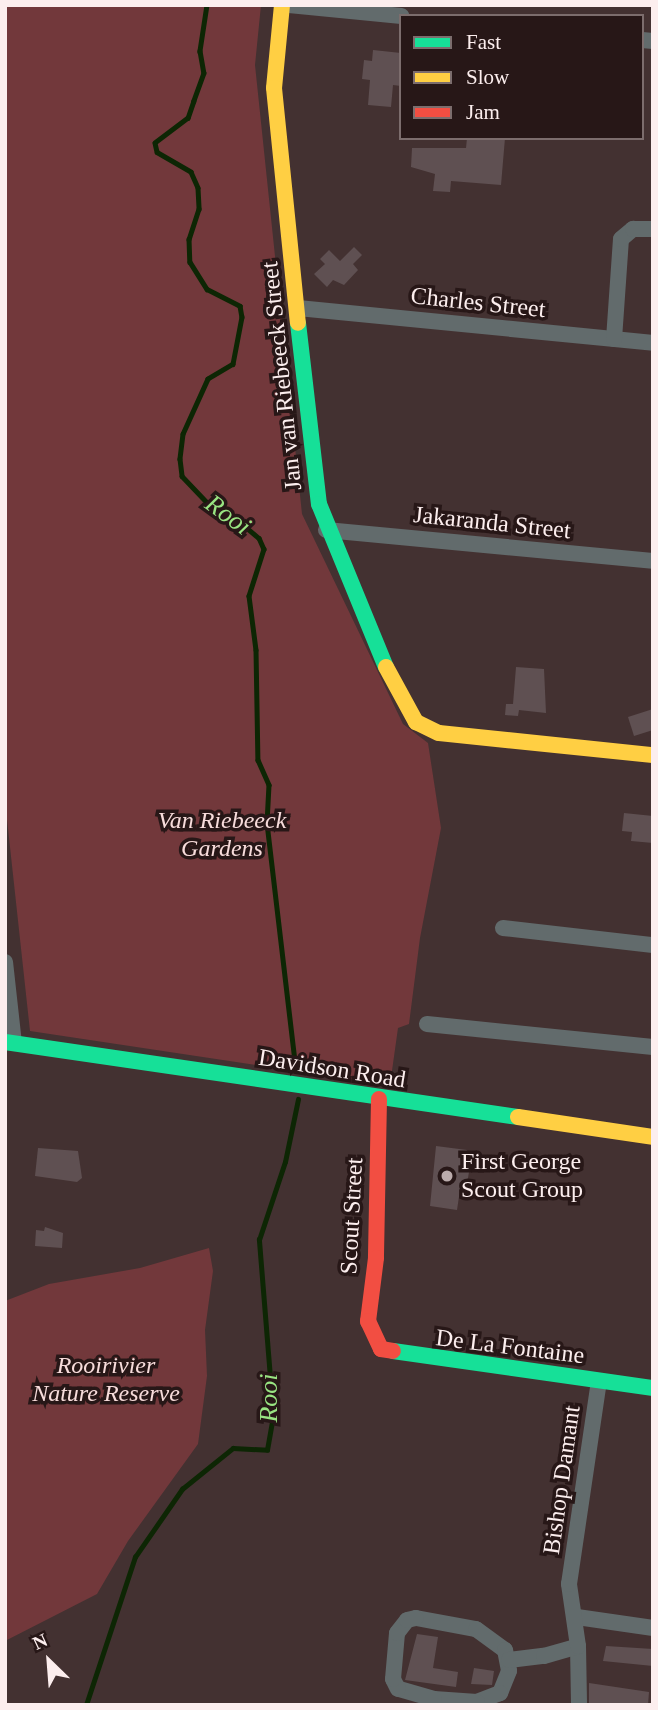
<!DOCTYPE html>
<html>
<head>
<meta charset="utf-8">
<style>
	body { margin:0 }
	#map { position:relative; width:658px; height:1710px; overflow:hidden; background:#433131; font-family:Georgia,serif }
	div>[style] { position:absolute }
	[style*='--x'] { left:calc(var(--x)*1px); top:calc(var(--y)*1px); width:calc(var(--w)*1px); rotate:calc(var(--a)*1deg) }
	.green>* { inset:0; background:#72383b }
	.stream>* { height:4.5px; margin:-2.25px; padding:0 2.25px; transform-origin:2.25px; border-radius:2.25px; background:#0d2604 }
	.building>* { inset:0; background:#5f5052 }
	.street>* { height:16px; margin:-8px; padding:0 8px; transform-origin:8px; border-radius:8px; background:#626b6c }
	.fast>* { height:16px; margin:-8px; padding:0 8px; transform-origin:8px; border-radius:8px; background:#16e098 }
	.slow>* { height:16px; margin:-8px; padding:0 8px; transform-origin:8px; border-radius:8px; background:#ffcf43 }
	.jam>* { height:16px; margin:-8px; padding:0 8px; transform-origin:8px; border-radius:8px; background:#f24e42 }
	.dots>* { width:19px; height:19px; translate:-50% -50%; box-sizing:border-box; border:4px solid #271717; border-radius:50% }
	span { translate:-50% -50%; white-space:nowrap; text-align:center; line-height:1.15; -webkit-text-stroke:7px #271717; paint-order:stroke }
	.street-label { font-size:24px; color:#fceeee }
	.park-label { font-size:24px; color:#f7dcdb; font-style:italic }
	.poi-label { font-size:24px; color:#fceeee }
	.left { translate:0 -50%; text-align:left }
	.water-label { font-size:26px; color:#99e482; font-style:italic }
	.frame { position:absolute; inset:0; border:7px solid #fceeee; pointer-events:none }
	.legend { position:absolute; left:399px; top:14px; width:245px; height:126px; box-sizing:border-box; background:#271717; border:2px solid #7c6d6d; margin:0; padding:9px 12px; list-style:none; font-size:21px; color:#fceeee }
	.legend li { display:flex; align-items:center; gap:14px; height:35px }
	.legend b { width:35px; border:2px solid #7c6d6d }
	.north { position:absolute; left:14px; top:1626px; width:70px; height:70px; -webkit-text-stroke:5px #271717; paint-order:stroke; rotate:335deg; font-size:19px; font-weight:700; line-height:28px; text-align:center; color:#fceeee }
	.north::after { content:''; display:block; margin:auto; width:24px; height:32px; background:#fceeee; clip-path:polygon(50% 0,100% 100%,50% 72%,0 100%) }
</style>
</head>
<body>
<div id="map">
	<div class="green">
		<div style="clip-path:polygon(5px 5px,261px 5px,255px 65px,302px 514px,403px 724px,428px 743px,441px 828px,420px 938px,409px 1024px,398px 1028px,390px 1085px,30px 1031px,5px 801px)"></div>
		<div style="clip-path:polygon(209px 1248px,213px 1271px,205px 1330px,207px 1376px,198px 1444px,128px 1541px,97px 1594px,5px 1641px,5px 1301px,49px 1284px,140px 1268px)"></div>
	</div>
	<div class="stream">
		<div style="--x:207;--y:5;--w:47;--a:98.7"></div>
		<div style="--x:200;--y:51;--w:22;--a:80"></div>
		<div style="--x:204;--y:73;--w:30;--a:110"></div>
		<div style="--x:194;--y:101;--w:18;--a:109"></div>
		<div style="--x:188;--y:118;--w:41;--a:142.9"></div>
		<div style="--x:155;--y:143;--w:9;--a:77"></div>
		<div style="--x:157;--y:152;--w:39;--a:30"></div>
		<div style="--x:191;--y:172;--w:17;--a:66"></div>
		<div style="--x:198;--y:188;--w:21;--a:87"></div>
		<div style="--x:199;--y:209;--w:32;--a:108"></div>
		<div style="--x:189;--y:239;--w:23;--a:88"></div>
		<div style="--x:190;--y:262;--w:32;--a:58"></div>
		<div style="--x:207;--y:289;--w:37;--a:27"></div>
		<div style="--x:240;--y:306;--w:11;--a:80"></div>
		<div style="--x:242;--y:317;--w:48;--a:100.8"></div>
		<div style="--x:233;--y:364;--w:29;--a:149"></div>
		<div style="--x:208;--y:379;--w:60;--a:114.4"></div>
		<div style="--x:183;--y:434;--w:25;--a:97"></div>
		<div style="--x:180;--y:459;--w:17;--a:83"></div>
		<div style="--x:182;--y:476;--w:52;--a:46.5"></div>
		<div style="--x:218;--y:514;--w:25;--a:21"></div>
		<div style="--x:241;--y:523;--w:23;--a:40"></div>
		<div style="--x:259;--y:538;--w:12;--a:66"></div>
		<div style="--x:264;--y:549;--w:49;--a:107.7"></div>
		<div style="--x:249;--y:596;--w:54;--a:82.6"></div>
		<div style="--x:256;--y:650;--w:110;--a:89"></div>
		<div style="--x:258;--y:760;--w:27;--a:66"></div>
		<div style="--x:269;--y:785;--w:38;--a:93"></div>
		<div style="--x:267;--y:823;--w:249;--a:83.3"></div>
		<div style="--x:86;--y:1705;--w:156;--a:-71.7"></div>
		<div style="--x:135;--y:1557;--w:83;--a:-55.3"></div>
		<div style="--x:182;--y:1489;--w:65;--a:-38.8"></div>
		<div style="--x:233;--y:1448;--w:34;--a:3"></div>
		<div style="--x:267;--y:1450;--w:36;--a:-80"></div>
		<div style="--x:273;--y:1415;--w:176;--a:-94.6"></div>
		<div style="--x:259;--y:1240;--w:82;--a:-71.6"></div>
		<div style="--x:285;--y:1162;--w:64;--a:-78.3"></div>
	</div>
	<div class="building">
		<div style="clip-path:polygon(373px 50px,401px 53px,401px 86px,393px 85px,391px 107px,368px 105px,370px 80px,362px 79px,364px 60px,372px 61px)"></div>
		<div style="clip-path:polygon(467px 138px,505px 138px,501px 185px,451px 181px,450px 192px,433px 191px,435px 174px,411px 167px,412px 148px,466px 148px)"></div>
		<div style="clip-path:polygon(354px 247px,362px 255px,353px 264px,358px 270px,344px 285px,333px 280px,327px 287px,314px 274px,325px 264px,320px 259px,329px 250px,340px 261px)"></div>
		<div style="clip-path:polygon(516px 667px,544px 669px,546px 713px,519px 710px,518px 716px,505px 715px,506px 704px,513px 704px)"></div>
		<div style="clip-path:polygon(653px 709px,653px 730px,634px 736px,628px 717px)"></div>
		<div style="clip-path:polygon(624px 813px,653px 816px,653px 843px,631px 841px,632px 832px,622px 831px)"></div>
		<div style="clip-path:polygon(436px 1146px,467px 1150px,466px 1158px,471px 1159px,466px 1191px,460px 1190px,457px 1210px,430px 1206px)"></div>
		<div style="clip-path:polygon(38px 1148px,78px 1151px,82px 1178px,77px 1182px,35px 1176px)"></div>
		<div style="clip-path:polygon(45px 1227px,63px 1233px,62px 1248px,35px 1246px,36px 1230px,44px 1231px)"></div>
		<div style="clip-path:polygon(417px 1634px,438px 1637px,433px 1668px,458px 1672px,456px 1687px,405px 1680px)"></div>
		<div style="clip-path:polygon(606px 1646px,653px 1649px,653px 1666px,603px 1661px)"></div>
		<div style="clip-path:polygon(474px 1668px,494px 1671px,492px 1685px,471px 1684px)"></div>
		<div style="clip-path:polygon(589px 1683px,649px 1692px,648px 1705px,589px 1703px)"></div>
	</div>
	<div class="street">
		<div style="--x:289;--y:5;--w:113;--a:5.6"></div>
		<div style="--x:642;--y:40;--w:11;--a:5"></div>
		<div style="--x:298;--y:308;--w:357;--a:5.6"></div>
		<div style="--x:614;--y:339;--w:100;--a:-86"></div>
		<div style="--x:621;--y:239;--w:16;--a:-40"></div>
		<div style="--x:633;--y:229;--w:20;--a:0"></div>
		<div style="--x:326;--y:530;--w:328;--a:5.4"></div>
		<div style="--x:503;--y:928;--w:151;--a:6.5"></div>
		<div style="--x:5;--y:962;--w:81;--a:83.7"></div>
		<div style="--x:427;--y:1024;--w:227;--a:5.8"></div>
		<div style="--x:577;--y:1617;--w:77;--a:8.2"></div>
		<div style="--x:416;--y:1618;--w:61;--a:10.4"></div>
		<div style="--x:476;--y:1629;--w:36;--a:36"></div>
		<div style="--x:505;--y:1650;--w:21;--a:79"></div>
		<div style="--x:509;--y:1671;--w:24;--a:112"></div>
		<div style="--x:500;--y:1693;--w:25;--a:159"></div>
		<div style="--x:477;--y:1702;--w:43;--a:-176"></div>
		<div style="--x:434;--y:1699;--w:37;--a:-164"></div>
		<div style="--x:398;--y:1689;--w:11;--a:-117"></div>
		<div style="--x:393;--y:1679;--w:46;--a:-85"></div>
		<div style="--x:397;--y:1633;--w:16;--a:-52"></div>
		<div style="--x:407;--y:1620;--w:9;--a:-13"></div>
		<div style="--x:578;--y:1646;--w:59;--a:89"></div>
		<div style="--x:509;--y:1660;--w:35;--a:-7"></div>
		<div style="--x:544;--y:1656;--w:35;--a:-16"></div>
		<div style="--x:578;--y:1646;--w:63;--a:-98.3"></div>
		<div style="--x:569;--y:1584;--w:204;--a:-81.6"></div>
	</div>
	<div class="fast">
		<div style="--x:298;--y:323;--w:182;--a:83.4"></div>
		<div style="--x:319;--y:504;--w:176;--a:67.7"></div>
		<div style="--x:5;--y:1042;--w:518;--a:8.32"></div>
		<div style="--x:393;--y:1351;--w:263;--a:8.1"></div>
	</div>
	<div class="slow">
		<div style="--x:282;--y:5;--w:83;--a:95.5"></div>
		<div style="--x:274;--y:88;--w:236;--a:84.2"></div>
		<div style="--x:386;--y:667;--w:63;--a:61.4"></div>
		<div style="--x:416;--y:722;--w:25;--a:26"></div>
		<div style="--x:439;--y:733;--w:215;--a:5.9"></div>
		<div style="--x:518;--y:1117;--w:136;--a:8.4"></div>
	</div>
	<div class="jam">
		<div style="--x:379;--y:1099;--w:159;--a:91.1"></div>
		<div style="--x:376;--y:1258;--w:64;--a:97.2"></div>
		<div style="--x:368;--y:1321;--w:31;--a:65"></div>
		<div style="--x:381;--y:1349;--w:12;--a:9"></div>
	</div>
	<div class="dots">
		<div style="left:447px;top:1176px;background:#bbacac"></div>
	</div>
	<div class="street-label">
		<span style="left:478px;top:303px;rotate:6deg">Charles Street</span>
		<span style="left:282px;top:376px;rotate:-96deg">Jan van Riebeeck Street</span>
		<span style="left:492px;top:523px;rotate:6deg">Jakaranda Street</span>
		<span style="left:332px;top:1069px;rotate:9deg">Davidson Road</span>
		<span style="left:352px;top:1216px;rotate:-87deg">Scout Street</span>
		<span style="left:510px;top:1347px;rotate:7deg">De La Fontaine</span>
		<span style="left:562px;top:1480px;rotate:-82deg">Bishop Damant</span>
	</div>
	<div class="park-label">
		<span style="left:222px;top:835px">Van Riebeeck<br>Gardens</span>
		<span style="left:106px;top:1380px">Rooirivier<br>Nature Reserve</span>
	</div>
	<div class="poi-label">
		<span class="left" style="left:461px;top:1176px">First George<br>Scout Group</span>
	</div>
	<div class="water-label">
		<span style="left:228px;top:515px;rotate:36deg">Rooi</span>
		<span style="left:269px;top:1398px;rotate:-90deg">Rooi</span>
	</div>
	<div class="frame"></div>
	<ul class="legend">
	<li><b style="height:9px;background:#16e098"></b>Fast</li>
	<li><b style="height:9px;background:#ffcf43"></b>Slow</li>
	<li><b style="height:9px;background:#f24e42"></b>Jam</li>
	</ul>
	<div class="north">N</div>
</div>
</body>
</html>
